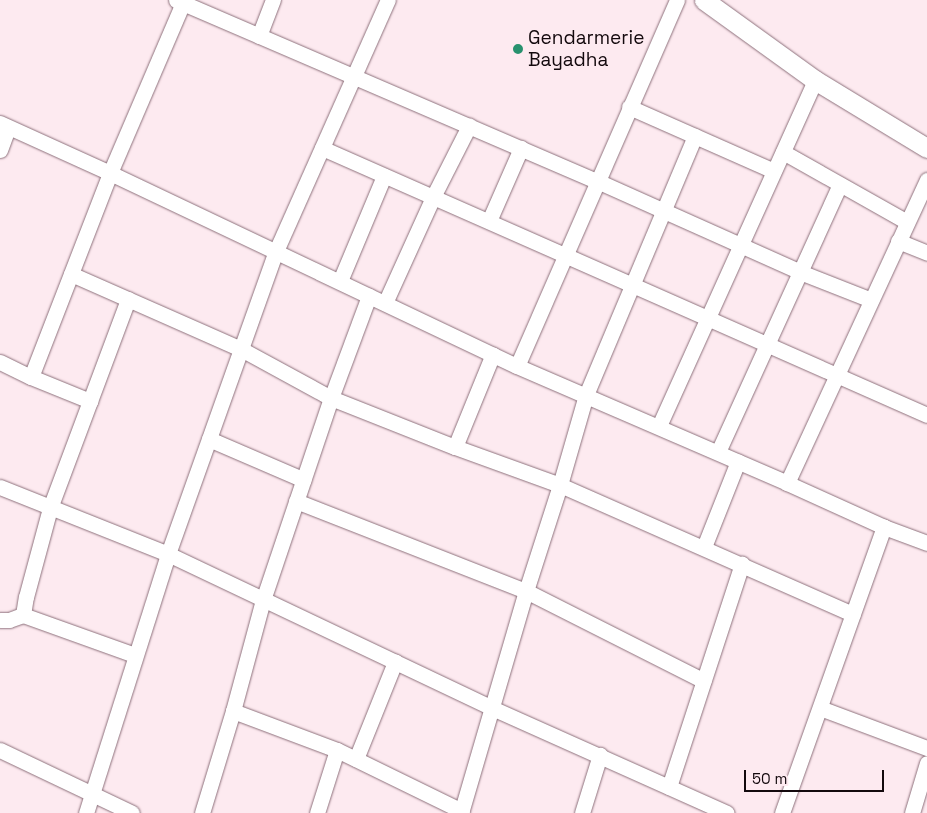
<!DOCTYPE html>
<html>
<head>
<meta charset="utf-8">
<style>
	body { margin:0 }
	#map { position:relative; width:927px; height:813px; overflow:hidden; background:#fdeaf0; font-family:"Space Grotesk",sans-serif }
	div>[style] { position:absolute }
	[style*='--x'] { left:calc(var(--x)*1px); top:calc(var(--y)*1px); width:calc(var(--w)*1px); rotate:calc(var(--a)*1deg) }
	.roads { filter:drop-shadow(0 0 1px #8d707b) drop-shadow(0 0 1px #8d707b) }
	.minor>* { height:15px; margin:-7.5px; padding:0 7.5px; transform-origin:7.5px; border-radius:7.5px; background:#fff }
	.tertiary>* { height:19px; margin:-9.5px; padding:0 9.5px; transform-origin:9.5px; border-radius:9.5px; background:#fff }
	.dots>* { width:14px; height:14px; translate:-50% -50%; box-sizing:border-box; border:2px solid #fdeaf0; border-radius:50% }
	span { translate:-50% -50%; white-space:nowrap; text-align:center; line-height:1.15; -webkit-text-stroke:5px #fdeaf0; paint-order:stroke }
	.poi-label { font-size:19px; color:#13090d }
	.left { translate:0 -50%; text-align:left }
	.scale { position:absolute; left:744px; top:770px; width:140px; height:22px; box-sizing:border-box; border:2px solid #13090d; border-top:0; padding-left:6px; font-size:15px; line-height:18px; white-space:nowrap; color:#13090d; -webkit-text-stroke:4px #fdeaf0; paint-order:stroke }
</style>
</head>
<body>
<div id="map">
	<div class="roads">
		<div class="minor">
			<div style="--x:176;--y:0;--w:458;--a:23.3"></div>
			<div style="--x:597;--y:181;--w:222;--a:24.1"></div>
			<div style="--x:800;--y:272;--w:76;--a:21.5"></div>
			<div style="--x:677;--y:0;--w:399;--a:113.6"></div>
			<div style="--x:517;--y:366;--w:294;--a:23.4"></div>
			<div style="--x:787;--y:483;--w:334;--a:-65.2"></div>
			<div style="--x:259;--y:36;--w:39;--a:-69"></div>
			<div style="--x:629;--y:107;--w:158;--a:23.8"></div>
			<div style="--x:0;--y:123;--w:121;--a:24.4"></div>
			<div style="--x:110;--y:173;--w:450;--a:25.4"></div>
			<div style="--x:322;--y:148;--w:661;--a:23.81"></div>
			<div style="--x:0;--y:150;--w:23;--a:-70"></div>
			<div style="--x:783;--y:152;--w:142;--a:29.4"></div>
			<div style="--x:489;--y:221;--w:80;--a:-66.3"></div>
			<div style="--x:898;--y:241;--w:31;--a:22"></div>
			<div style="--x:71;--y:274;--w:186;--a:23.8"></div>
			<div style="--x:241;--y:349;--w:102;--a:28.6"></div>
			<div style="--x:331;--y:398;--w:133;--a:21.6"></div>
			<div style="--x:455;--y:447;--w:112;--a:19.9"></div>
			<div style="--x:560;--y:485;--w:320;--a:23.8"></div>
			<div style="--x:340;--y:281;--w:114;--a:-67.3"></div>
			<div style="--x:385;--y:303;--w:116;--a:-65.6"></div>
			<div style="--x:433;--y:197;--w:80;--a:-63.1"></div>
			<div style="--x:0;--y:362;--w:34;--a:26"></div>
			<div style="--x:31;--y:377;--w:219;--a:-68.8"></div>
			<div style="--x:110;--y:173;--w:185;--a:-66.8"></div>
			<div style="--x:31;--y:377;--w:64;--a:22.1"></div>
			<div style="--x:659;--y:426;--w:380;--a:-65.7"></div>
			<div style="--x:209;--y:439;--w:103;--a:23.3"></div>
			<div style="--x:455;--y:447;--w:100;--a:-67.8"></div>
			<div style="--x:718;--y:452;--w:294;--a:-65.5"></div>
			<div style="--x:787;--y:483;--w:107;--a:24.4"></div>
			<div style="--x:884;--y:527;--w:46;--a:20.4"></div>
			<div style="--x:0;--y:487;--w:181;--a:21.7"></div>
			<div style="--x:168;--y:554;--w:359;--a:25.4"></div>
			<div style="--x:492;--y:708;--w:257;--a:24.1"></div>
			<div style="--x:296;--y:501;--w:247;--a:21.4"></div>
			<div style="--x:526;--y:591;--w:199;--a:26.8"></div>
			<div style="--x:704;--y:547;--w:92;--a:-68.4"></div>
			<div style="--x:23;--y:615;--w:119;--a:19.7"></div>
			<div style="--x:0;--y:620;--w:9;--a:0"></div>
			<div style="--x:9;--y:620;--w:15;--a:-20"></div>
			<div style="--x:23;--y:615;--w:18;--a:-81"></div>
			<div style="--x:26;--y:597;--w:92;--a:-74.9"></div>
			<div style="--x:50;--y:508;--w:223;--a:-69.5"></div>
			<div style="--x:820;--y:708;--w:114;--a:20.5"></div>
			<div style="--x:233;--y:711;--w:111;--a:20.6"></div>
			<div style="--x:337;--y:750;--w:139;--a:26"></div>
			<div style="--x:0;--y:750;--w:146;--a:25.5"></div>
			<div style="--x:356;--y:759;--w:105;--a:-68.1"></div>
			<div style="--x:669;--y:787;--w:235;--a:-71.9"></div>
			<div style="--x:86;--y:813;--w:272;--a:-72.4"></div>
			<div style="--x:168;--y:554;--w:322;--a:-70.4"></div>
			<div style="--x:276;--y:251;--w:275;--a:-66"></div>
			<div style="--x:202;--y:813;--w:107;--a:-73.1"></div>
			<div style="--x:233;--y:711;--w:115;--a:-74.9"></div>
			<div style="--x:263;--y:600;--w:213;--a:-71.4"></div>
			<div style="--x:331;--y:398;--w:109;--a:-69.6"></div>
			<div style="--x:317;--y:813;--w:66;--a:-72.4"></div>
			<div style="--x:461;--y:813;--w:231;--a:-73.7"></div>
			<div style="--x:526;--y:591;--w:111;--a:-72.2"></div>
			<div style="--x:560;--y:485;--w:94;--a:-73.9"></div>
			<div style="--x:586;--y:395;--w:281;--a:-67.2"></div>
			<div style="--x:582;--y:813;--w:61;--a:-72.8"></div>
			<div style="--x:782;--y:813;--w:304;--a:-70.4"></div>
			<div style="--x:912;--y:813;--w:52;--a:-73.3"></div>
		</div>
		<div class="tertiary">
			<div style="--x:704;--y:0;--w:137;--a:35.8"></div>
			<div style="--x:815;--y:80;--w:131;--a:31.3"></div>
		</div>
	</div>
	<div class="dots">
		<div style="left:518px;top:49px;background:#28916e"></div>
	</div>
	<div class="poi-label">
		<span class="left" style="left:528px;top:49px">Gendarmerie<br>Bayadha</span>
	</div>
	<div class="scale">50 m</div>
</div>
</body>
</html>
